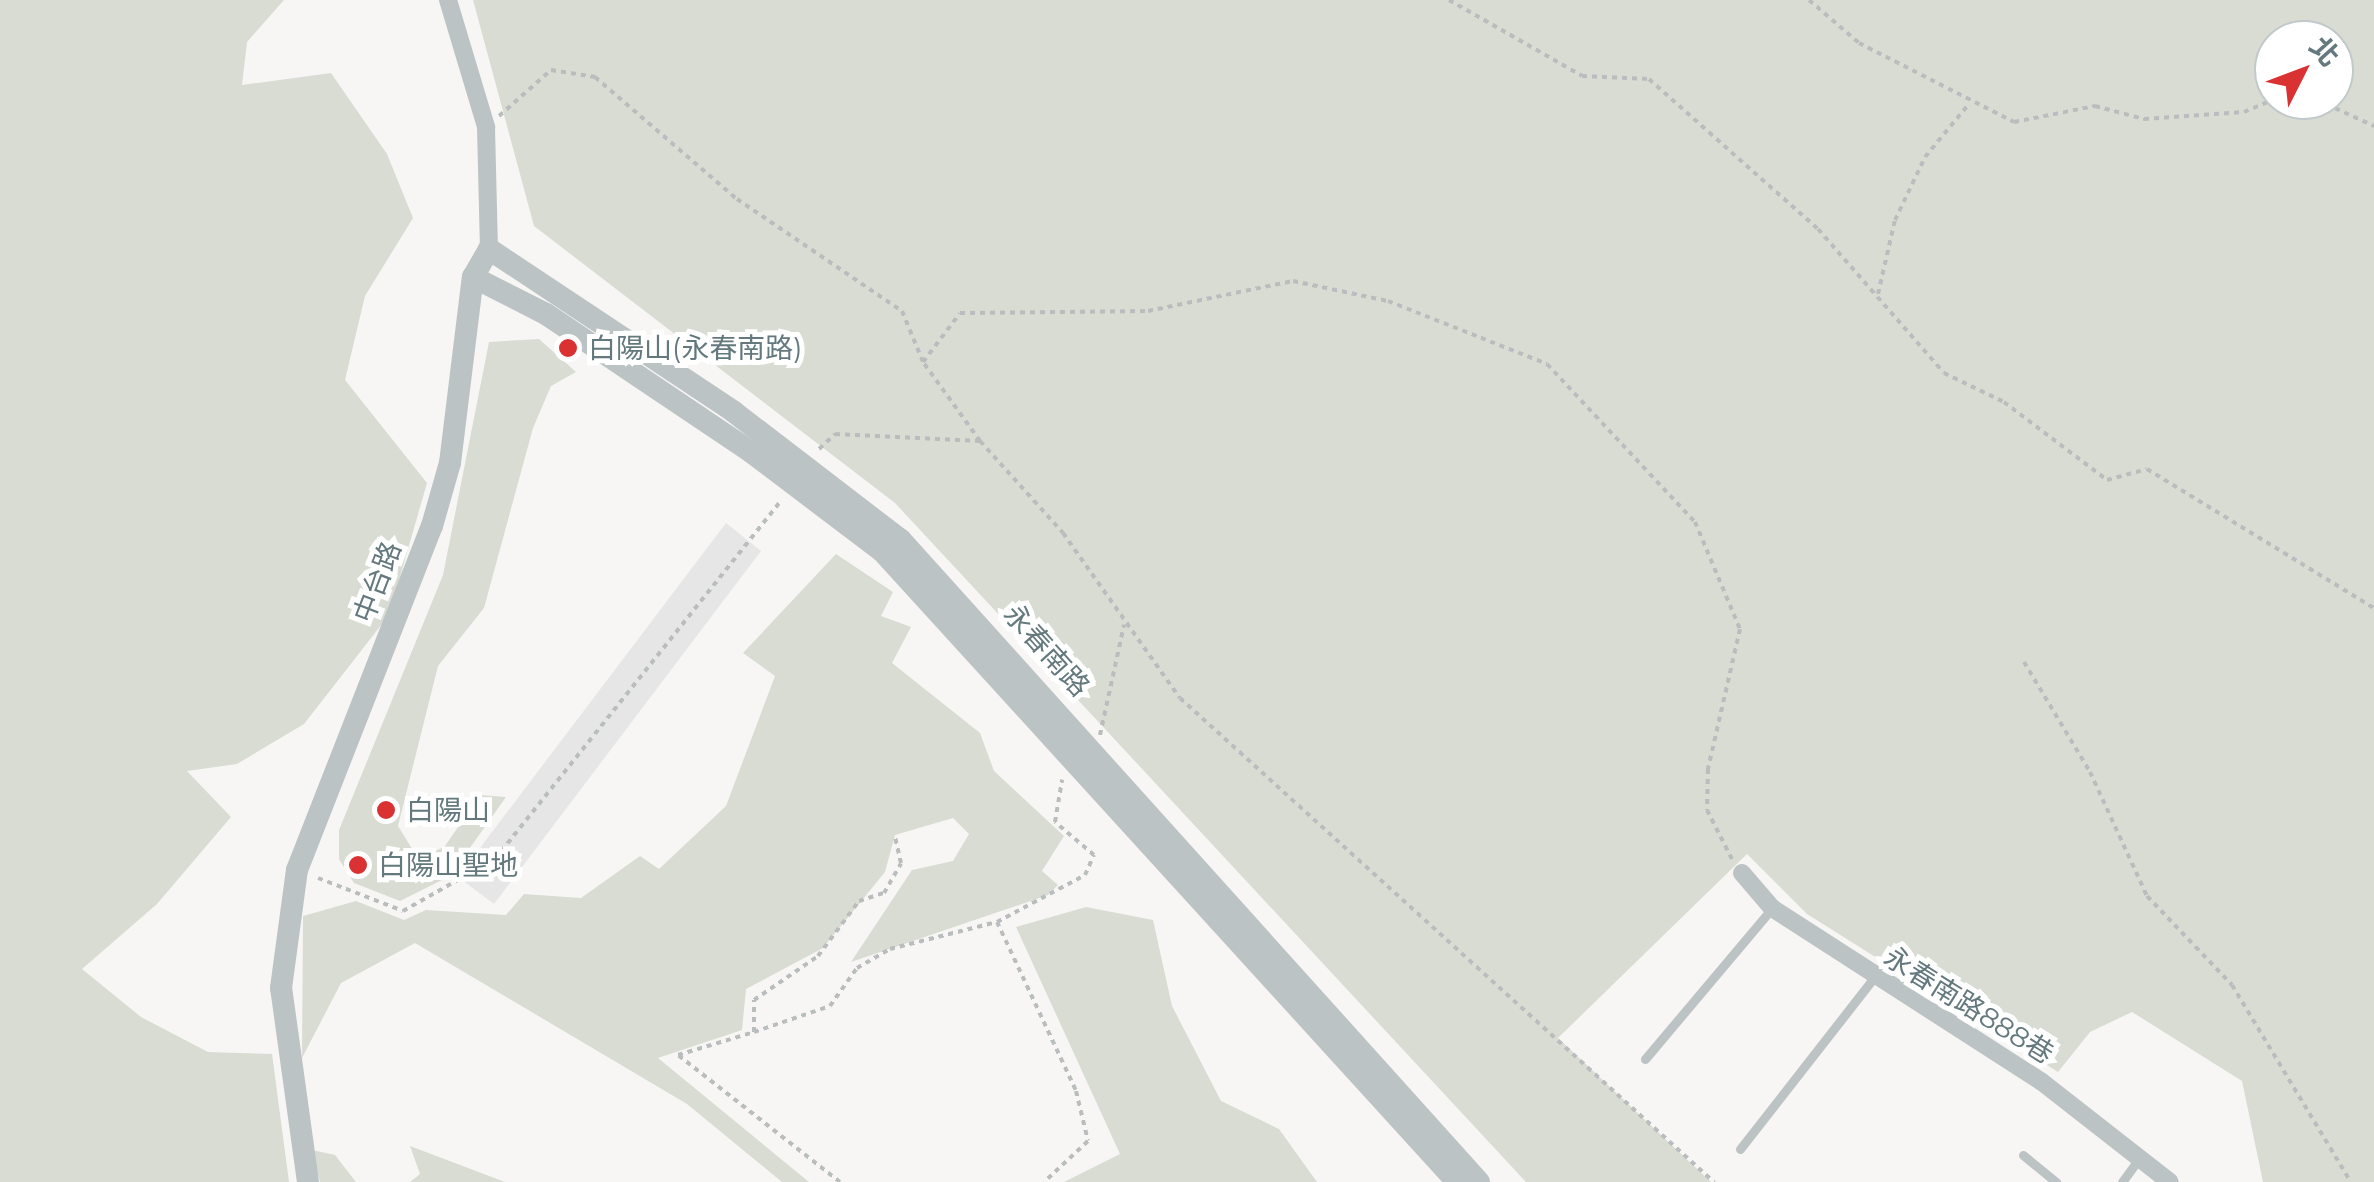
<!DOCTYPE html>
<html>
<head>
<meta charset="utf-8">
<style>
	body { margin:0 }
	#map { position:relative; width:2374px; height:1182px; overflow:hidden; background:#f7f6f4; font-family:Montserrat,"Noto Sans TC",sans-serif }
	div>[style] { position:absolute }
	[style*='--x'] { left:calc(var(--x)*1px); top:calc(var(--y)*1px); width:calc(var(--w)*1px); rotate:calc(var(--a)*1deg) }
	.built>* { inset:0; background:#e5e6e5 }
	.green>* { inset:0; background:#d8dcd3 }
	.path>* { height:4px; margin-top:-2px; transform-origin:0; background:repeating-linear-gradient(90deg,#b9bdbe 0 5px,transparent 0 10px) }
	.service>* { height:9px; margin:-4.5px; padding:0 4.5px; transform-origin:4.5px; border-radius:4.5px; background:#bcc3c4 }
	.minor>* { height:18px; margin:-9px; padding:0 9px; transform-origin:9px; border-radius:9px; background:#bcc3c4 }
	.tertiary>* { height:22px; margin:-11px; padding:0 11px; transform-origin:11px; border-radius:11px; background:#bcc3c4 }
	.dots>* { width:28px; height:28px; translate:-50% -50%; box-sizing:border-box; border:5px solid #fff; border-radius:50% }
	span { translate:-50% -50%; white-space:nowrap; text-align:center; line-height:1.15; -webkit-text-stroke:10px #fff; paint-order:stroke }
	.poi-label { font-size:28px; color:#64797e }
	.left { translate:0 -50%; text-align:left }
	.street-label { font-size:28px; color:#64797e }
	.north { position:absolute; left:2254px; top:20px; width:100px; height:100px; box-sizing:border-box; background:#fff; border:2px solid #c1c9cb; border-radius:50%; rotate:48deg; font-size:28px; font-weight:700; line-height:40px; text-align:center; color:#64797e }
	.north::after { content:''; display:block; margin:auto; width:35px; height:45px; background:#da3232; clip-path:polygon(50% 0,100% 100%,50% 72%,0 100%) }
</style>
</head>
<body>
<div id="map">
	<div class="built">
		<div style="clip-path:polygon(726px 523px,761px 551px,494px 904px,458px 877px)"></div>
	</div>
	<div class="green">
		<div style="clip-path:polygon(0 0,284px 0,247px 42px,242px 85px,331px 73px,387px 154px,413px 218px,365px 296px,345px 380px,427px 483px,389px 615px,304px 724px,237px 764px,187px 771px,231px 817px,157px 904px,82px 969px,141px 1017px,208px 1052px,272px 1054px,289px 1182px,0 1182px)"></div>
		<div style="clip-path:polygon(evenodd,473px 0,2374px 0,2374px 1182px,2263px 1182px,2242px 1081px,2132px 1012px,2090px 1032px,2058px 1072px,1807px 914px,1747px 854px,1558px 1038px,1711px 1182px,1526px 1182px,895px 503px,534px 226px,473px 0,2274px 40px,2334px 40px,2334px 100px,2274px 100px,2274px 40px)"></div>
		<div style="clip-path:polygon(539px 339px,576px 372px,551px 386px,533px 428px,484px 608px,438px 666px,398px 826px,419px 860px,445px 846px,480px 795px,506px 797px,450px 876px,400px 901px,354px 883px,339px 859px,339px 830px,443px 575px,489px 342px)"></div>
		<div style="clip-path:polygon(836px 554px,893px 592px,881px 616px,911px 627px,892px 663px,980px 733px,994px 771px,1064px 836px,1042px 871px,1058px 885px,1048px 895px,851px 962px,912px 870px,953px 861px,969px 834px,953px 818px,895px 835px,885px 872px,823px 948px,746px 989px,742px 1030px,658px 1058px,809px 1182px,782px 1182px,687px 1104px,415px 943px,341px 983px,302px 1058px,303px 916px,356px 901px,404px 920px,426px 910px,506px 915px,524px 894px,581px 898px,640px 856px,659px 869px,726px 806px,775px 676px,743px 653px)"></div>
		<div style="clip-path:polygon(1086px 907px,1153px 920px,1172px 1006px,1221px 1101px,1279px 1129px,1317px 1182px,1064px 1182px,1120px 1154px,1016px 927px)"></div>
		<div style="clip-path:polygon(410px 1146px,505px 1182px,410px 1182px,420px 1174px)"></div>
		<div style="clip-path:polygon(312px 1150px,335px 1155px,356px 1182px,320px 1182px)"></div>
	</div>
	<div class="path">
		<div style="--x:1449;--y:0;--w:153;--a:29.7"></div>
		<div style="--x:1582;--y:76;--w:67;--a:2.6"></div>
		<div style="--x:1649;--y:79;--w:226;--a:41.6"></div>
		<div style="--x:1818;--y:229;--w:191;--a:48.8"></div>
		<div style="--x:1944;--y:373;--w:67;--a:25.8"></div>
		<div style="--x:2004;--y:402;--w:129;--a:37.1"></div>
		<div style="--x:2107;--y:480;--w:41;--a:-15.4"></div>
		<div style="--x:2147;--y:469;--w:266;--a:31.5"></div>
		<div style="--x:1809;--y:0;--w:66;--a:40.7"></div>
		<div style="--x:1859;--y:43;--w:174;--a:27"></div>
		<div style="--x:2014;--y:122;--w:83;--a:-11.2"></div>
		<div style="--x:2095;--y:106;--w:51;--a:14.9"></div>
		<div style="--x:2144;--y:119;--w:100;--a:-4"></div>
		<div style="--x:2244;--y:112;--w:33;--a:-23"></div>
		<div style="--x:2317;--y:100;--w:63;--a:24.5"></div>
		<div style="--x:499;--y:116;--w:69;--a:-41.5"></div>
		<div style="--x:551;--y:70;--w:45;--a:9"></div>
		<div style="--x:595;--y:77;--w:187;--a:40.7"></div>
		<div style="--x:737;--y:199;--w:199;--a:34.2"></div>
		<div style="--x:902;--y:311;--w:55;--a:67.6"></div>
		<div style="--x:1878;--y:294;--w:76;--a:-77.1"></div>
		<div style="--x:1895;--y:220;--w:70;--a:-64.5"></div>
		<div style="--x:1925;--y:157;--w:67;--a:-50.4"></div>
		<div style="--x:980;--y:441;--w:97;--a:-125.8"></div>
		<div style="--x:923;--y:362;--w:61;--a:-52.9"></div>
		<div style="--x:960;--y:313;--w:188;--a:-0.6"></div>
		<div style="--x:1148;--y:311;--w:148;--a:-11.7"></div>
		<div style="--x:1293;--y:281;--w:97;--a:11.9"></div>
		<div style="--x:1388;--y:301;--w:171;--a:21.6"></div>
		<div style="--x:1547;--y:364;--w:216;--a:46.9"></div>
		<div style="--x:1695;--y:522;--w:116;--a:67.2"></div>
		<div style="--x:1740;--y:629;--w:144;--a:102.9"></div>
		<div style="--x:1708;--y:769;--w:41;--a:91.4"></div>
		<div style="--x:1707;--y:810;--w:57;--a:63"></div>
		<div style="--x:819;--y:449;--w:22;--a:-43"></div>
		<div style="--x:835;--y:434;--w:145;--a:2.8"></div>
		<div style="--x:980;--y:441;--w:124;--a:47.9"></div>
		<div style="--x:1063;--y:533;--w:202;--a:54.7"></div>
		<div style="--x:1180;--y:698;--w:721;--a:42.19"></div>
		<div style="--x:2024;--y:662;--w:128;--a:59"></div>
		<div style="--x:2090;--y:772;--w:136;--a:65.3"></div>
		<div style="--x:2147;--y:896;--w:123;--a:46.3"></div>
		<div style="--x:2232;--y:985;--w:230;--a:58.9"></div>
		<div style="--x:1100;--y:735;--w:113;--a:-77.7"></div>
		<div style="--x:318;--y:878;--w:91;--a:21.2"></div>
		<div style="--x:403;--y:911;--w:106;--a:-29.5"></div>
		<div style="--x:495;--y:859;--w:458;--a:-51.4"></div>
		<div style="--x:997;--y:922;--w:187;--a:64.9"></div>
		<div style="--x:1076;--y:1091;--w:51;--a:76.5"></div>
		<div style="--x:1088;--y:1141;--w:60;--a:137"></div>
		<div style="--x:754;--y:1032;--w:80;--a:-18.9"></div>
		<div style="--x:830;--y:1006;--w:47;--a:-54.6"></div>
		<div style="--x:857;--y:968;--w:38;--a:-30"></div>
		<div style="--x:890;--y:949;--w:110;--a:-14.2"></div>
		<div style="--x:997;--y:922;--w:100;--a:-28.1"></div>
		<div style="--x:1085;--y:875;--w:22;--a:-66"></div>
		<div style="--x:1094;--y:855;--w:51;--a:-139.8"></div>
		<div style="--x:1055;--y:822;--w:43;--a:-80.5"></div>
		<div style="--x:840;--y:1182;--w:206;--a:-141.9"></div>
		<div style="--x:678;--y:1055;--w:79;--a:-16.8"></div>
		<div style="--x:754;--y:1032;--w:32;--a:-90"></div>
		<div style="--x:754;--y:1000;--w:78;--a:-34.5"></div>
		<div style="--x:818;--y:956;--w:69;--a:-53.3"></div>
		<div style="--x:859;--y:901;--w:26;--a:-18"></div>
		<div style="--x:884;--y:893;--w:34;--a:-60"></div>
		<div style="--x:901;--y:863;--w:27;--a:-103"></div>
	</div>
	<div class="service">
		<div style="--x:1645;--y:1059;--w:197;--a:-49.9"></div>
		<div style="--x:1740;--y:1149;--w:216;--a:-52"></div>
		<div style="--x:2023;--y:1155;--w:43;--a:39.3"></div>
		<div style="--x:2122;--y:1182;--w:29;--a:-54"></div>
	</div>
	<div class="minor">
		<div style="--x:448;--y:0;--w:133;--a:73.3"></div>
		<div style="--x:486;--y:127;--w:122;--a:88.6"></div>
		<div style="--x:1742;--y:873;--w:46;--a:49.4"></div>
		<div style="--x:1772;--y:908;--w:321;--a:32.8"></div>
		<div style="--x:2042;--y:1082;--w:162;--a:38"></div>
	</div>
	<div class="tertiary">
		<div style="--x:473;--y:277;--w:82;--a:26.9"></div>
		<div style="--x:546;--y:314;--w:247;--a:33.9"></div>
		<div style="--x:751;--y:452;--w:166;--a:37.1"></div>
		<div style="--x:883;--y:552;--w:852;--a:47.66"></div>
		<div style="--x:308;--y:1182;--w:196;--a:-97.9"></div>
		<div style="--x:281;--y:988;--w:119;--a:-82.3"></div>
		<div style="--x:297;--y:870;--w:370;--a:-68.6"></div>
		<div style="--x:432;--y:526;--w:66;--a:-74.1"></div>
		<div style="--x:450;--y:463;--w:187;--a:-83"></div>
		<div style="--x:473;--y:277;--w:32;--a:-60"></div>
		<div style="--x:489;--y:249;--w:294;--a:33.6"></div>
		<div style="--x:734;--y:412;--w:210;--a:37.5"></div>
		<div style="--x:901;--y:540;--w:864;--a:48"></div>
	</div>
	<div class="dots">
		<div style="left:568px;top:348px;background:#da3232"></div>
		<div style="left:386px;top:810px;background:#da3232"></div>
		<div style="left:358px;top:865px;background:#da3232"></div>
	</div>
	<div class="poi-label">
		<span class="left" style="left:588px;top:348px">白陽山(永春南路)</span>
		<span class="left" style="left:406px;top:810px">白陽山</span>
		<span class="left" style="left:378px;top:865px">白陽山聖地</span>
	</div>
	<div class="street-label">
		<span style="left:377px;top:582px;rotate:-69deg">中台路</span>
		<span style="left:1047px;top:650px;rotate:48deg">永春南路</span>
		<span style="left:1969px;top:1005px;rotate:32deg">永春南路888巷</span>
	</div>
	<div class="north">北</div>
</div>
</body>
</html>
